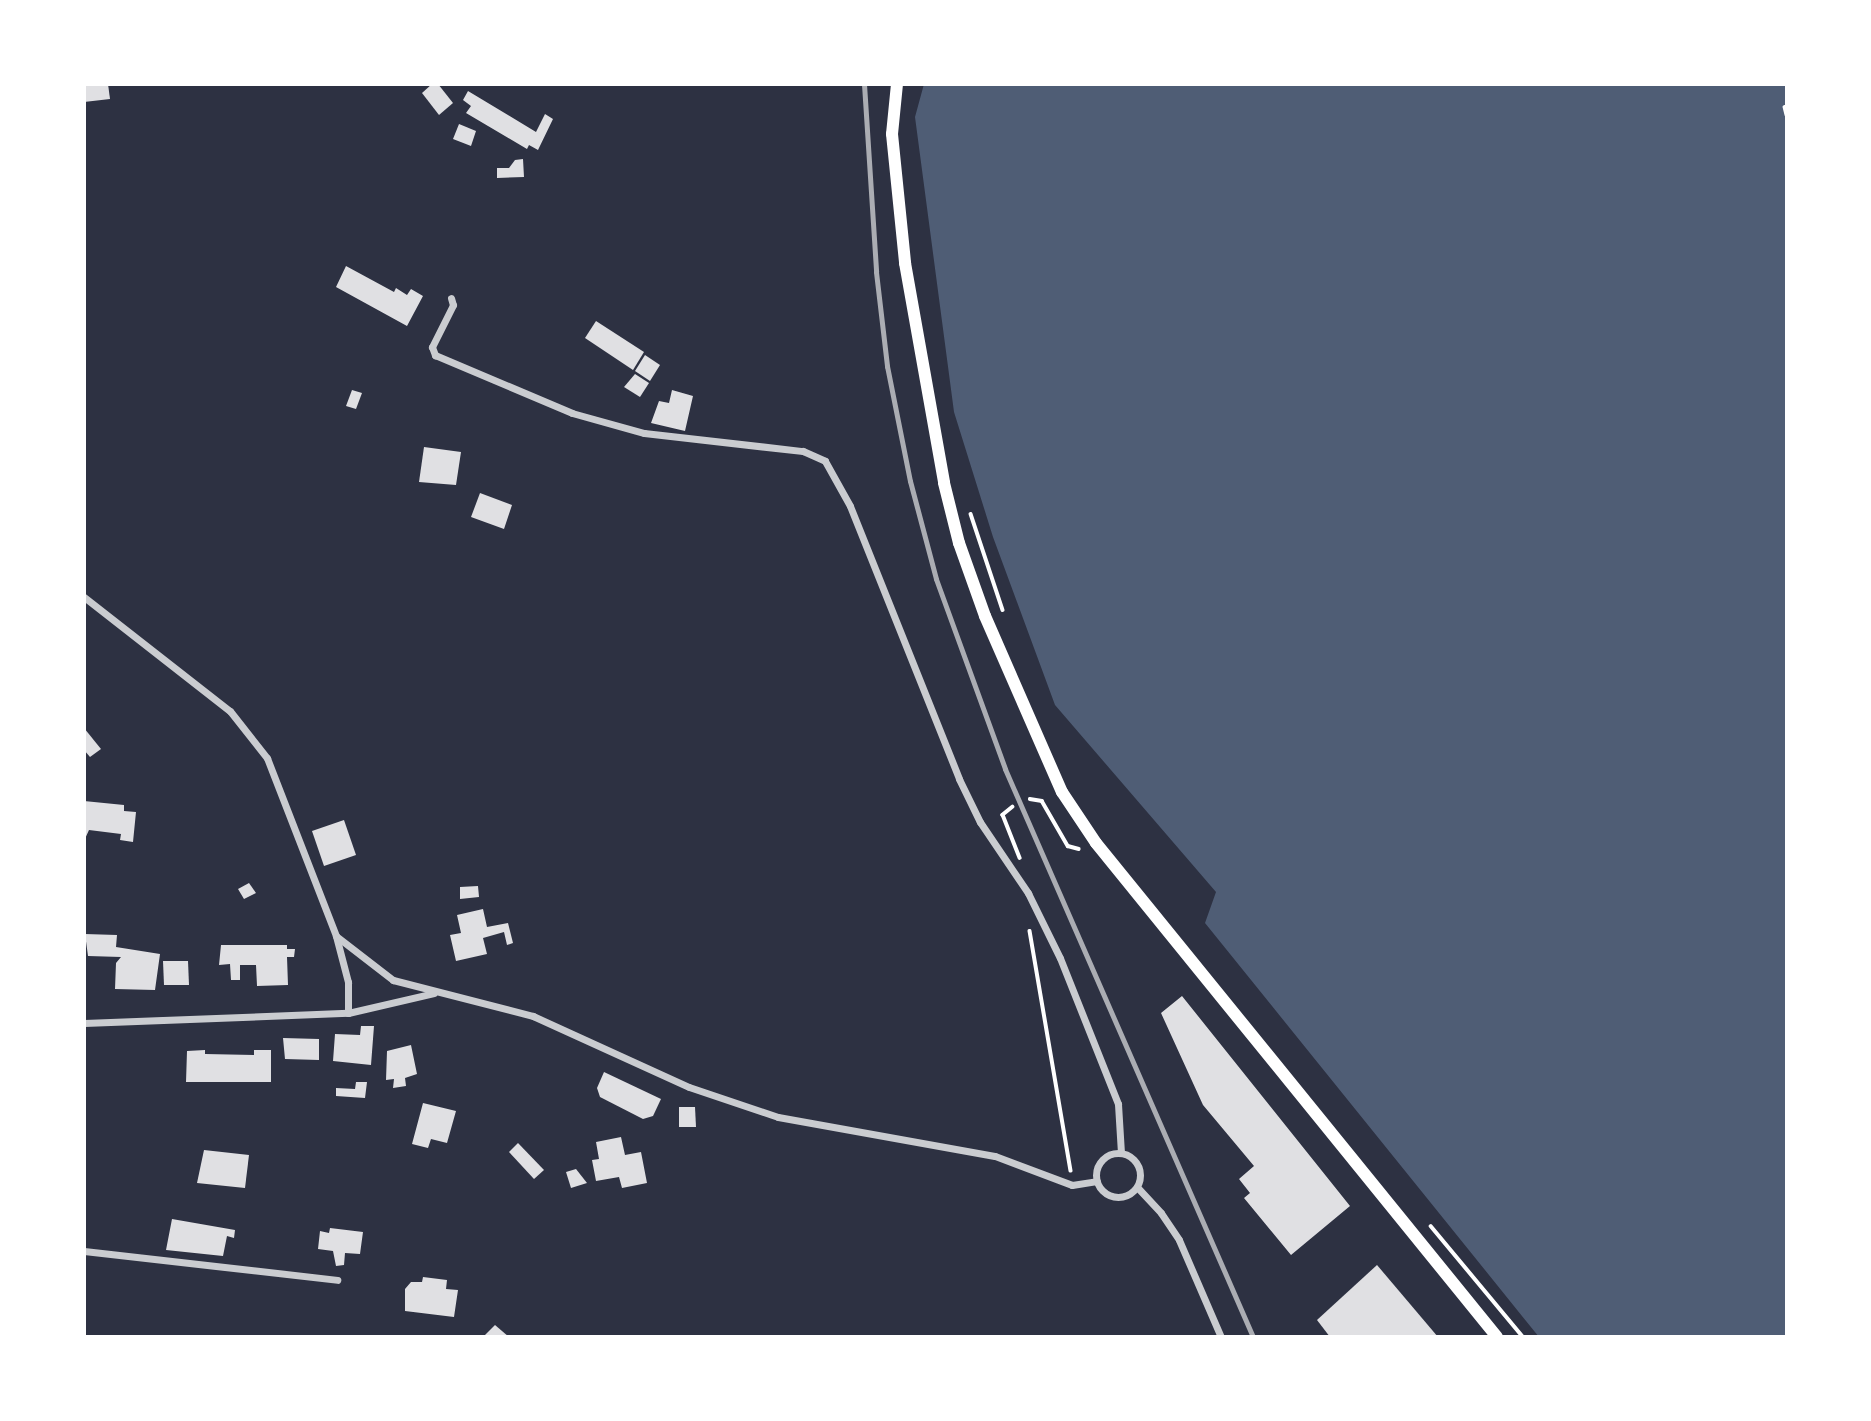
<!DOCTYPE html>
<html>
<head>
<meta charset="utf-8">
<style>
	body { margin:0 }
	#map { position:relative; width:1871px; height:1421px; overflow:hidden; background:#2d3142; font-family:"PT Sans Narrow",sans-serif }
	div>[style] { position:absolute }
	[style*='--x'] { left:calc(var(--x)*1px); top:calc(var(--y)*1px); width:calc(var(--w)*1px); rotate:calc(var(--a)*1deg) }
	.water>* { inset:0; background:#4f5d75 }
	.building>* { inset:0; background:#e0e0e3 }
	.path>* { height:3.5px; margin:-1.75px; padding:0 1.75px; transform-origin:1.75px; border-radius:1.75px; background:#fff }
	.minor>* { height:7px; margin:-3.5px; padding:0 3.5px; transform-origin:3.5px; border-radius:3.5px; background:#caccd0 }
	.minor>.ring { margin:-3.5px; padding:0; box-sizing:content-box; background:none; border:7px solid #caccd0; border-radius:50% }
	.secondary>* { height:12px; margin:-6px; padding:0 6px; transform-origin:6px; border-radius:6px; background:#fff }
	.rail>* { height:5px; margin:-2.5px; padding:0 2.5px; transform-origin:2.5px; border-radius:2.5px; background:#abadb3 }
	span { translate:-50% -50%; white-space:nowrap; text-align:center; line-height:1.15; -webkit-text-stroke:6px #fff; paint-order:stroke }
	.frame { position:absolute; inset:0; border:86px solid #fff; pointer-events:none }
</style>
</head>
<body>
<div id="map">
	<div class="water">
		<div style="clip-path:polygon(924px 84px,1787px 84px,1787px 1337px,1539px 1337px,1205px 923px,1216px 892px,1055px 705px,993px 537px,954px 412px,915px 117px)"></div>
	</div>
	<div class="building">
		<div style="clip-path:polygon(84px 84px,108px 84px,110px 99px,84px 102px)"></div>
		<div style="clip-path:polygon(432px 84px,438px 84px,453px 103px,439px 115px,422px 93px)"></div>
		<div style="clip-path:polygon(468px 91px,536px 132px,545px 114px,553px 119px,538px 150px,529px 145px,527px 149px,466px 113px,471px 106px,463px 100px)"></div>
		<div style="clip-path:polygon(459px 124px,476px 131px,471px 146px,453px 139px)"></div>
		<div style="clip-path:polygon(523px 159px,524px 177px,497px 178px,497px 168px,509px 168px,515px 160px)"></div>
		<div style="clip-path:polygon(346px 266px,394px 292px,396px 288px,407px 295px,411px 289px,423px 296px,407px 326px,336px 287px)"></div>
		<div style="clip-path:polygon(596px 321px,644px 352px,633px 370px,585px 338px)"></div>
		<div style="clip-path:polygon(645px 355px,660px 365px,650px 381px,635px 371px)"></div>
		<div style="clip-path:polygon(635px 374px,649px 383px,640px 397px,624px 387px)"></div>
		<div style="clip-path:polygon(352px 390px,362px 393px,356px 409px,346px 406px)"></div>
		<div style="clip-path:polygon(672px 390px,693px 396px,685px 431px,651px 423px,659px 401px,669px 403px)"></div>
		<div style="clip-path:polygon(424px 447px,461px 452px,456px 485px,419px 482px)"></div>
		<div style="clip-path:polygon(480px 493px,512px 505px,504px 529px,471px 517px)"></div>
		<div style="clip-path:polygon(84px 728px,101px 749px,90px 757px,84px 750px)"></div>
		<div style="clip-path:polygon(84px 801px,124px 805px,124px 811px,136px 812px,133px 842px,120px 840px,121px 834px,89px 830px,84px 841px)"></div>
		<div style="clip-path:polygon(344px 820px,356px 855px,324px 866px,312px 831px)"></div>
		<div style="clip-path:polygon(249px 883px,256px 893px,244px 899px,238px 889px)"></div>
		<div style="clip-path:polygon(478px 886px,479px 897px,460px 899px,460px 887px)"></div>
		<div style="clip-path:polygon(483px 909px,487px 927px,508px 923px,513px 943px,507px 945px,504px 932px,483px 938px,487px 954px,456px 961px,450px 935px,461px 933px,457px 915px)"></div>
		<div style="clip-path:polygon(85px 934px,117px 935px,116px 947px,160px 954px,155px 990px,115px 989px,116px 963px,121px 957px,88px 956px)"></div>
		<div style="clip-path:polygon(221px 945px,287px 945px,287px 949px,295px 949px,294px 957px,287px 957px,288px 985px,257px 986px,256px 965px,240px 965px,240px 980px,231px 980px,230px 964px,219px 965px)"></div>
		<div style="clip-path:polygon(163px 961px,188px 961px,189px 985px,164px 985px)"></div>
		<div style="clip-path:polygon(1182px 996px,1350px 1206px,1291px 1255px,1244px 1198px,1250px 1193px,1239px 1179px,1254px 1166px,1203px 1105px,1161px 1013px)"></div>
		<div style="clip-path:polygon(361px 1026px,374px 1026px,371px 1065px,333px 1061px,335px 1034px,360px 1035px)"></div>
		<div style="clip-path:polygon(283px 1038px,319px 1039px,319px 1060px,285px 1059px)"></div>
		<div style="clip-path:polygon(411px 1045px,417px 1074px,405px 1078px,406px 1086px,393px 1088px,394px 1079px,386px 1080px,387px 1051px)"></div>
		<div style="clip-path:polygon(205px 1050px,205px 1054px,254px 1055px,254px 1050px,271px 1050px,271px 1082px,186px 1082px,187px 1051px)"></div>
		<div style="clip-path:polygon(604px 1072px,661px 1099px,653px 1116px,643px 1119px,600px 1097px,597px 1088px)"></div>
		<div style="clip-path:polygon(356px 1082px,367px 1082px,365px 1098px,336px 1096px,336px 1088px,355px 1089px)"></div>
		<div style="clip-path:polygon(423px 1103px,456px 1111px,447px 1143px,431px 1139px,428px 1148px,412px 1144px)"></div>
		<div style="clip-path:polygon(679px 1107px,695px 1107px,696px 1127px,679px 1127px)"></div>
		<div style="clip-path:polygon(621px 1137px,625px 1155px,641px 1152px,647px 1183px,622px 1188px,619px 1177px,596px 1181px,592px 1160px,599px 1159px,596px 1142px)"></div>
		<div style="clip-path:polygon(518px 1143px,544px 1170px,534px 1179px,509px 1152px)"></div>
		<div style="clip-path:polygon(204px 1150px,249px 1155px,245px 1188px,197px 1183px)"></div>
		<div style="clip-path:polygon(576px 1169px,587px 1183px,571px 1188px,566px 1172px)"></div>
		<div style="clip-path:polygon(172px 1219px,235px 1230px,234px 1238px,227px 1236px,223px 1256px,166px 1250px)"></div>
		<div style="clip-path:polygon(330px 1228px,363px 1232px,360px 1254px,345px 1253px,344px 1265px,336px 1266px,333px 1251px,318px 1249px,320px 1231px,329px 1233px)"></div>
		<div style="clip-path:polygon(1377px 1265px,1438px 1337px,1330px 1337px,1317px 1320px)"></div>
		<div style="clip-path:polygon(423px 1277px,447px 1280px,446px 1289px,458px 1290px,454px 1317px,405px 1311px,405px 1289px,411px 1282px,422px 1282px)"></div>
		<div style="clip-path:polygon(495px 1325px,509px 1337px,485px 1335px)"></div>
	</div>
	<div class="path">
		<div style="--x:1785;--y:107;--w:8;--a:76"></div>
		<div style="--x:971;--y:514;--w:101;--a:71.6"></div>
		<div style="--x:1030;--y:799;--w:12;--a:9"></div>
		<div style="--x:1042;--y:801;--w:52;--a:60"></div>
		<div style="--x:1068;--y:846;--w:11;--a:15"></div>
		<div style="--x:1013;--y:807;--w:13;--a:141"></div>
		<div style="--x:1003;--y:815;--w:46;--a:68.4"></div>
		<div style="--x:1030;--y:931;--w:243;--a:80.3"></div>
		<div style="--x:1431;--y:1226;--w:144;--a:50.3"></div>
	</div>
	<div class="minor">
		<div style="--x:451;--y:298;--w:7;--a:74"></div>
		<div style="--x:453;--y:305;--w:47;--a:116.6"></div>
		<div style="--x:432;--y:347;--w:9;--a:69"></div>
		<div style="--x:435;--y:355;--w:149;--a:22.9"></div>
		<div style="--x:572;--y:413;--w:75;--a:15.5"></div>
		<div style="--x:644;--y:433;--w:160;--a:6.5"></div>
		<div style="--x:803;--y:451;--w:24;--a:24"></div>
		<div style="--x:825;--y:461;--w:51;--a:60.9"></div>
		<div style="--x:850;--y:506;--w:294;--a:68.2"></div>
		<div style="--x:959;--y:779;--w:48;--a:64"></div>
		<div style="--x:980;--y:822;--w:86;--a:55.9"></div>
		<div style="--x:1028;--y:893;--w:72;--a:63.8"></div>
		<div style="--x:1060;--y:958;--w:157;--a:68.3"></div>
		<div style="--x:1118;--y:1104;--w:49;--a:86.5"></div>
		<div style="--x:84;--y:597;--w:185;--a:38"></div>
		<div style="--x:230;--y:711;--w:60;--a:51.8"></div>
		<div style="--x:267;--y:758;--w:191;--a:68.8"></div>
		<div style="--x:336;--y:936;--w:48;--a:75.4"></div>
		<div style="--x:348;--y:982;--w:31;--a:90"></div>
		<div style="--x:336;--y:936;--w:72;--a:37.7"></div>
		<div style="--x:393;--y:980;--w:145;--a:14.4"></div>
		<div style="--x:533;--y:1016;--w:171;--a:24.5"></div>
		<div style="--x:689;--y:1087;--w:94;--a:18.6"></div>
		<div style="--x:778;--y:1117;--w:220;--a:10.2"></div>
		<div style="--x:995;--y:1156;--w:82;--a:20.6"></div>
		<div style="--x:1072;--y:1185;--w:25;--a:-9"></div>
		<div style="--x:84;--y:1023;--w:264;--a:-2.2"></div>
		<div style="--x:348;--y:1013;--w:88;--a:-13.1"></div>
		<div class="ring" style="left:1096px;top:1153px;width:37px;height:37px"></div>
		<div style="--x:1137;--y:1187;--w:35;--a:47"></div>
		<div style="--x:1161;--y:1213;--w:32;--a:56"></div>
		<div style="--x:1179;--y:1240;--w:106;--a:66.6"></div>
		<div style="--x:84;--y:1251;--w:255;--a:6.5"></div>
	</div>
	<div class="secondary">
		<div style="--x:897;--y:84;--w:50;--a:95.7"></div>
		<div style="--x:892;--y:134;--w:130;--a:84.2"></div>
		<div style="--x:905;--y:263;--w:223;--a:79.9"></div>
		<div style="--x:944;--y:483;--w:62;--a:76"></div>
		<div style="--x:959;--y:543;--w:77;--a:70.4"></div>
		<div style="--x:985;--y:616;--w:192;--a:66.4"></div>
		<div style="--x:1062;--y:792;--w:61;--a:56.3"></div>
		<div style="--x:1096;--y:843;--w:636;--a:50.93"></div>
	</div>
	<div class="rail">
		<div style="--x:864;--y:84;--w:188;--a:86.3"></div>
		<div style="--x:876;--y:272;--w:95;--a:83.3"></div>
		<div style="--x:887;--y:366;--w:117;--a:78.7"></div>
		<div style="--x:910;--y:481;--w:101;--a:75.1"></div>
		<div style="--x:936;--y:579;--w:202;--a:70"></div>
		<div style="--x:1005;--y:769;--w:620;--a:66.41"></div>
	</div>
	<div class="frame"></div>
</div>
</body>
</html>
